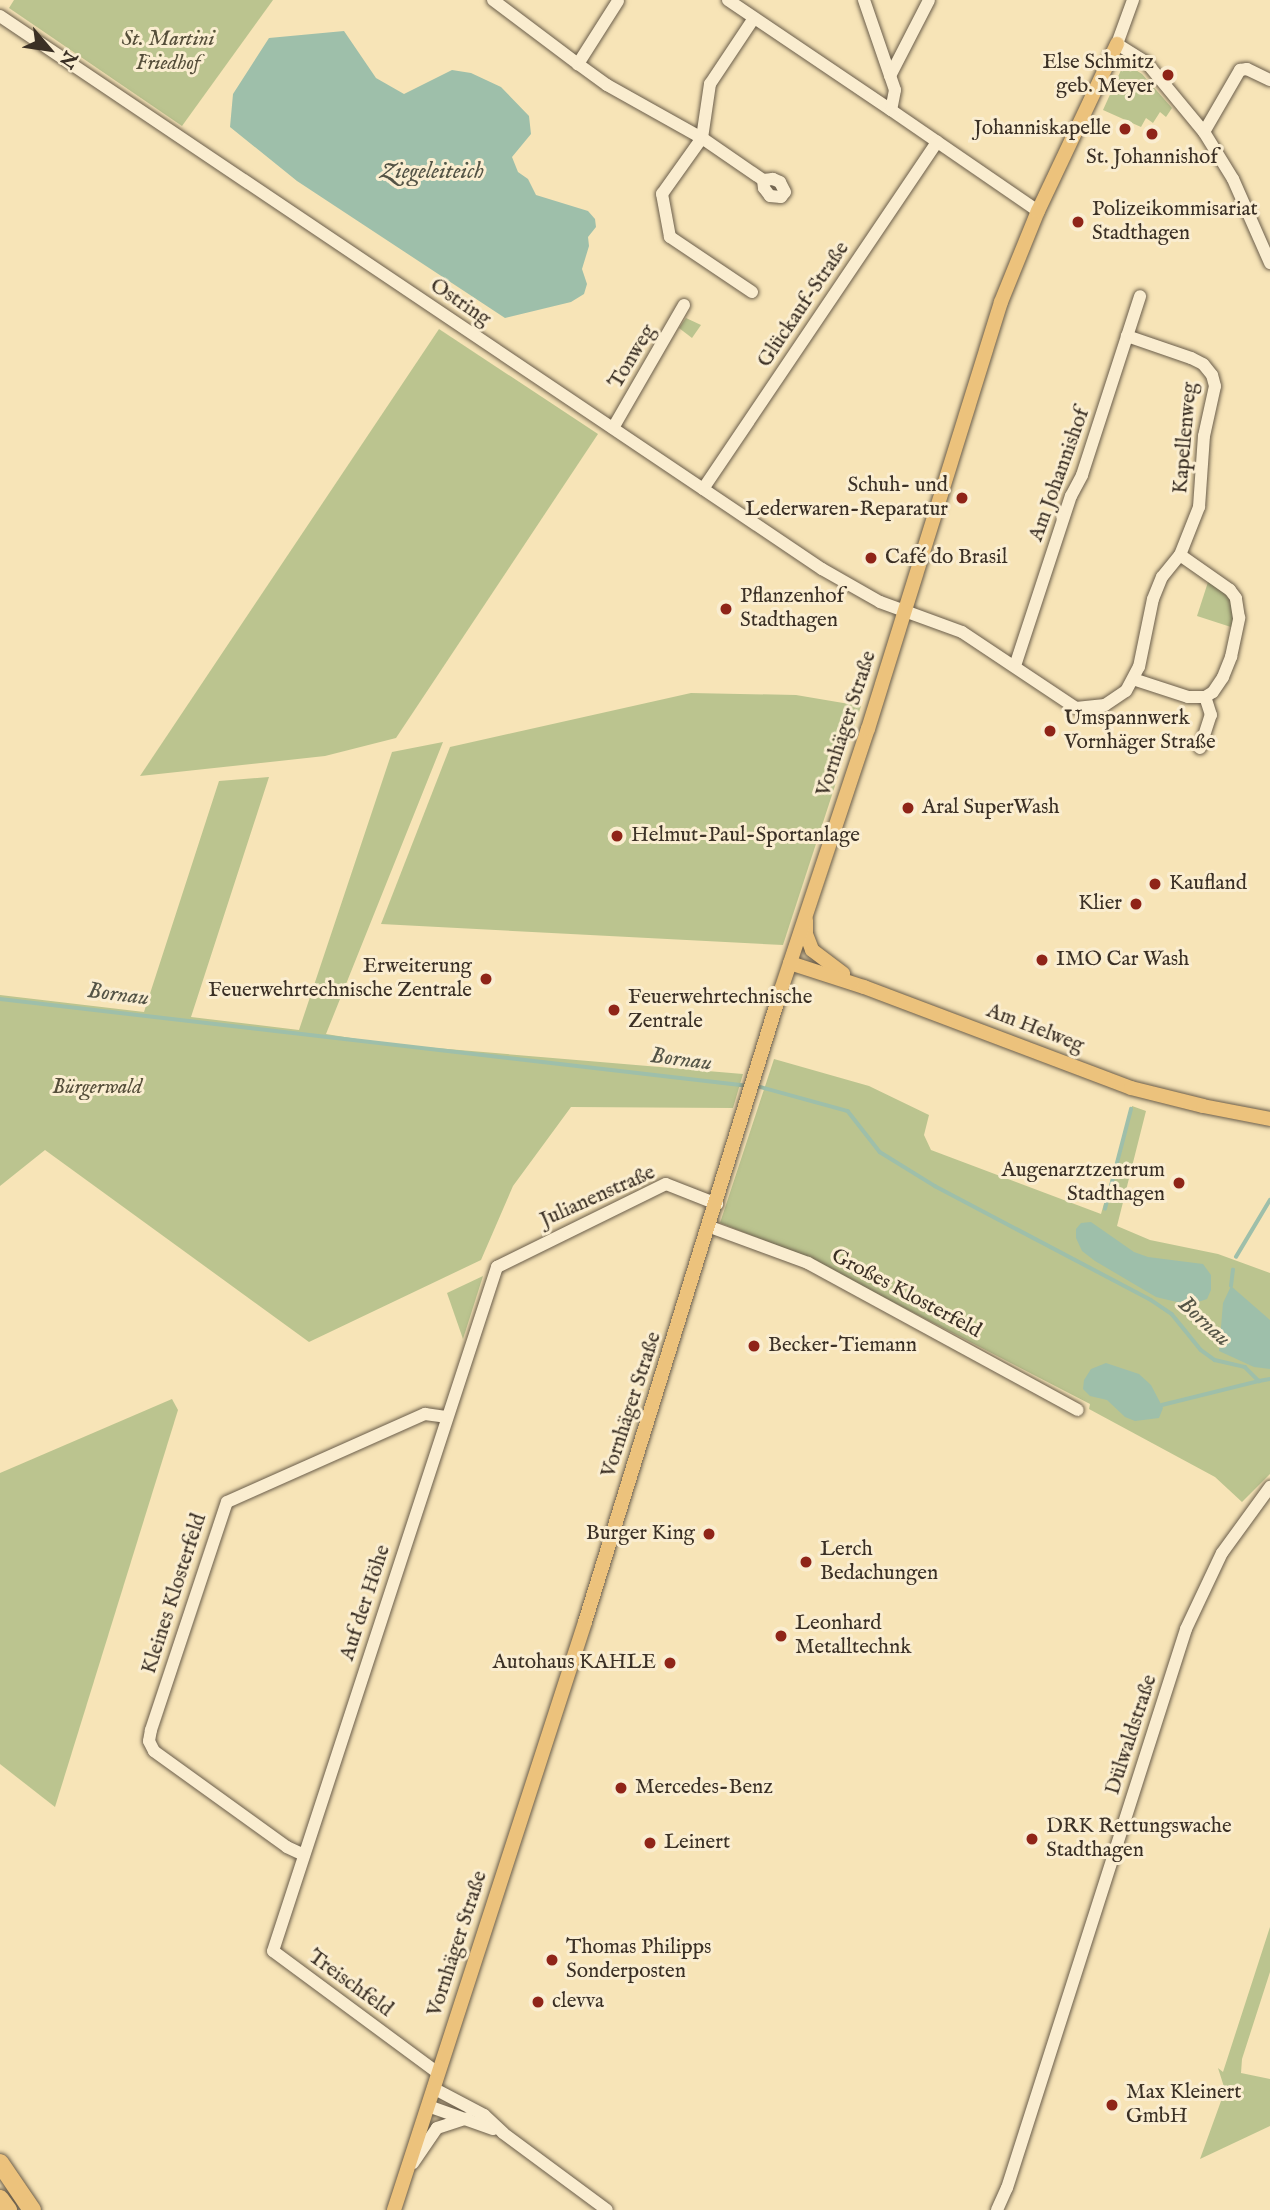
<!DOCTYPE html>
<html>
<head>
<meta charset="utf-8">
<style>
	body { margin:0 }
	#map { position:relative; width:1270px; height:2210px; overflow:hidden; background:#f7e4b7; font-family:"IM FELL English",serif }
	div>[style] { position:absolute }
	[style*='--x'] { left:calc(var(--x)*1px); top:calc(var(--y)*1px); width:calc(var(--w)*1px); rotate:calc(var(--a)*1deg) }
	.green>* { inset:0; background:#bbc48f }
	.water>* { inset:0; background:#9ebfaa }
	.stream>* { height:3.5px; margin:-1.75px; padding:0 1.75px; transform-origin:1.75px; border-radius:1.75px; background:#9ebfaa }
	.roads { filter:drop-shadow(0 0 2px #6a5d4a) drop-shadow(0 0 2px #6a5d4a) }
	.minor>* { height:12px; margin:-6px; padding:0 6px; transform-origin:6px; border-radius:6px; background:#faedd0 }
	.major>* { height:14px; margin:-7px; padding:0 7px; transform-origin:7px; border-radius:7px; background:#ecc27c }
	.highway>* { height:18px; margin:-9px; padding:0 9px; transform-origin:9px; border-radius:9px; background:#ecc27c }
	.dots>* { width:19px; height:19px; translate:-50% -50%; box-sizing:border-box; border:4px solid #faedd0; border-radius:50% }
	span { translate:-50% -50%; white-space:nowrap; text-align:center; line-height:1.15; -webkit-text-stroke:6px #faedd0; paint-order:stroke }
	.park-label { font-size:21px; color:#554e3a; font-style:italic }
	.poi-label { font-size:21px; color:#3b3025 }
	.right { translate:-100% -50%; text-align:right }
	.left { translate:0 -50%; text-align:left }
	.street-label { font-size:21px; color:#3b3025 }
	.water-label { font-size:23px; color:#545446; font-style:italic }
	.north { position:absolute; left:14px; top:14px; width:70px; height:70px; -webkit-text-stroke:5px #faedd0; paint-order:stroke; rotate:119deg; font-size:19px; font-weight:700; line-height:28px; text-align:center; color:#3b3025 }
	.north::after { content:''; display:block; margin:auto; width:24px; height:32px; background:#3b3025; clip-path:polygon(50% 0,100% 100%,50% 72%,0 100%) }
</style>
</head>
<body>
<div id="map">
	<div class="green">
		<div style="clip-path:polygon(14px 0,273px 0,182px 126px,9px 8px)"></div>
		<div style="clip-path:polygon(1131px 67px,1142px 74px,1172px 108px,1166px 117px,1160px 112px,1153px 123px,1146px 118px,1141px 127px,1103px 110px,1122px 68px)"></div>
		<div style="clip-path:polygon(686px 318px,701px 325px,692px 338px,679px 328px)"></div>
		<div style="clip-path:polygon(439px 329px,598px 434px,396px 738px,325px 756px,140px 776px)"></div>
		<div style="clip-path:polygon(1209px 579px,1230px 597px,1234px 628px,1197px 616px)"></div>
		<div style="clip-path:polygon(691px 693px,796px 695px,861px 706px,783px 945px,381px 924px,450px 747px)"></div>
		<div style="clip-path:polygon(443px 742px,326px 1034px,388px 1044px,743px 1074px,733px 1108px,571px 1107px,513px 1186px,481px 1260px,309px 1342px,45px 1150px,0 1186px,0 995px,144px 1012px,219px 781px,269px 777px,191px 1017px,299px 1030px,392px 752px)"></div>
		<div style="clip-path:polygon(774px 1059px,869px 1086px,929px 1115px,924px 1135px,931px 1150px,1101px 1214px,1132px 1106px,1146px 1111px,1117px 1226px,1150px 1240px,1218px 1254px,1270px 1273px,1270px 1474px,1242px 1502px,1215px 1477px,1089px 1409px,1090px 1404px,802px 1255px,720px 1223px)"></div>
		<div style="clip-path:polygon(483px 1276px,463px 1339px,447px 1293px)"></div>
		<div style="clip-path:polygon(172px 1399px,178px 1410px,55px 1807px,0 1764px,0 1473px)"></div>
		<div style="clip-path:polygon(1270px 1927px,1270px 1972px,1242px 2059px,1241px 2073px,1270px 2079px,1270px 2126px,1200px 2159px,1225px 2090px,1218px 2068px,1223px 2072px)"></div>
	</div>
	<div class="water">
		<div style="clip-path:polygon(344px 31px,376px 78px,404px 94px,452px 70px,471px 73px,501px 87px,529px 116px,531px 134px,512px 157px,518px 172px,528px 179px,536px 195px,588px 211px,595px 219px,596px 227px,588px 237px,589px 246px,582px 269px,587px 284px,584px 294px,571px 302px,505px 318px,297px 181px,230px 127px,233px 94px,269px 38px)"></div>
		<div style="clip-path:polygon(1091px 1222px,1134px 1252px,1148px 1257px,1203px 1264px,1211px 1275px,1211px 1290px,1207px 1299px,1189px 1305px,1156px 1297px,1095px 1261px,1082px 1251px,1076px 1238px,1076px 1229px,1081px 1223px)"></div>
		<div style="clip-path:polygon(1231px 1286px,1270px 1320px,1270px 1369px,1254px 1367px,1219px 1351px,1223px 1303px)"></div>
		<div style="clip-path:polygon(1106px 1363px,1139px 1374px,1151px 1385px,1163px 1408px,1159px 1418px,1135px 1421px,1125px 1417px,1107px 1400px,1090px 1396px,1083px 1389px,1084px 1380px,1091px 1369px)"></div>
	</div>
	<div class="stream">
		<div style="--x:0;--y:999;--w:754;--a:6.63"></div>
		<div style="--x:757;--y:1086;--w:94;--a:15.4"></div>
		<div style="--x:848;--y:1111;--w:52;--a:52"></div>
		<div style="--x:880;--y:1152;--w:65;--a:31.7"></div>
		<div style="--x:935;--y:1186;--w:244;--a:27.8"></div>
		<div style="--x:1151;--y:1300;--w:25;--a:34"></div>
		<div style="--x:1172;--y:1314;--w:46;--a:51.1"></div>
		<div style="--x:1201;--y:1350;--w:17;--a:36"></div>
		<div style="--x:1215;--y:1360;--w:31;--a:13"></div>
		<div style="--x:1245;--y:1367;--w:20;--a:45"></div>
		<div style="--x:1259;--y:1381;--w:11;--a:-10"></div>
		<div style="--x:1105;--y:1209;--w:103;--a:-75.4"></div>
		<div style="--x:1236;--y:1257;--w:66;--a:-59.2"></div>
		<div style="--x:1231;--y:1286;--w:16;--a:-83"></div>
		<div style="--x:1162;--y:1405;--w:100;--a:-13.9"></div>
	</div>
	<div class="roads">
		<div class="minor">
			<div style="--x:493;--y:0;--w:106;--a:37"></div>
			<div style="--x:728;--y:0;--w:197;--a:34"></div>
			<div style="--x:864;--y:0;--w:95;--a:71"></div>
			<div style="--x:895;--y:90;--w:20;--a:101"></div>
			<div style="--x:891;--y:110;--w:178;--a:34.5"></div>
			<div style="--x:1133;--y:0;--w:47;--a:110"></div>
			<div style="--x:1117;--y:44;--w:34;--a:32"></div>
			<div style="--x:1146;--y:62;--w:91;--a:50.4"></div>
			<div style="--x:1204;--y:132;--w:55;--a:58.3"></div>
			<div style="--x:1233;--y:179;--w:92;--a:66.2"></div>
			<div style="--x:618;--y:1;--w:75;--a:122.4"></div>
			<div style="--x:578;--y:64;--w:36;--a:36"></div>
			<div style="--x:607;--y:85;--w:109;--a:29.2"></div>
			<div style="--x:702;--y:138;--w:74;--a:34.5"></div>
			<div style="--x:763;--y:180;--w:8;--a:83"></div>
			<div style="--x:764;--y:188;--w:10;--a:53"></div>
			<div style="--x:770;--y:196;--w:11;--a:5"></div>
			<div style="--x:781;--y:197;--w:6;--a:-51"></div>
			<div style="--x:785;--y:192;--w:11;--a:-117"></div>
			<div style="--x:780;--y:182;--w:8;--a:-157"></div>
			<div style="--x:773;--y:179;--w:10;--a:174"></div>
			<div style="--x:0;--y:16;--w:991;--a:33.93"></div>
			<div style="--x:822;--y:569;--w:67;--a:29.6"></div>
			<div style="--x:880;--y:602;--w:87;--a:20.1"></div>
			<div style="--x:962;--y:632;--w:137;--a:33.7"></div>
			<div style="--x:1076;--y:708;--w:29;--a:-6"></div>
			<div style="--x:1105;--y:705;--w:25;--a:-34"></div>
			<div style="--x:1126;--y:691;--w:27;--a:-62"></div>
			<div style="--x:1139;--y:667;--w:69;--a:-78.4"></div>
			<div style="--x:1153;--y:599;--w:24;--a:-68"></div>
			<div style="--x:1162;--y:577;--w:28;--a:-51"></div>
			<div style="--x:1180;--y:555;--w:52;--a:-68.4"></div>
			<div style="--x:1199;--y:507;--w:71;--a:-86"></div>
			<div style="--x:1204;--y:436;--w:51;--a:-77.6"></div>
			<div style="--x:1215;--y:386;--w:11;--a:-105"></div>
			<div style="--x:1212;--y:375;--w:14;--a:-129"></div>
			<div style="--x:1203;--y:364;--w:13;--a:-153"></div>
			<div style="--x:1191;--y:358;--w:68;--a:-161"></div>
			<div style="--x:890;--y:76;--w:85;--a:-62.8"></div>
			<div style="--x:1204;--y:132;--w:72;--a:-59.9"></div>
			<div style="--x:1240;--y:70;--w:7;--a:-8"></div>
			<div style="--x:1247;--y:69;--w:25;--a:26"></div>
			<div style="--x:752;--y:292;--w:99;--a:-146.1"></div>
			<div style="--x:670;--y:237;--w:44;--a:-100.5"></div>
			<div style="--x:662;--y:194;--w:69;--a:-54.5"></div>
			<div style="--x:702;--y:138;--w:55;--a:-81.6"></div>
			<div style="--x:710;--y:84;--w:79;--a:-56.3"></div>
			<div style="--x:613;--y:428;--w:142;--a:-60"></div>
			<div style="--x:703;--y:489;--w:419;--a:-56"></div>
			<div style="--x:1015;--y:666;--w:179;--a:-71.8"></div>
			<div style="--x:1071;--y:496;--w:24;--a:-62"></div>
			<div style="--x:1082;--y:475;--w:188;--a:-72"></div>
			<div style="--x:1133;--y:679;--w:58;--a:18.1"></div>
			<div style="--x:1188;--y:697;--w:17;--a:0"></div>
			<div style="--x:1205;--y:697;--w:9;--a:-32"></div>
			<div style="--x:1213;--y:692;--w:18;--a:-56"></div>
			<div style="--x:1223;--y:677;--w:22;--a:-68"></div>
			<div style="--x:1231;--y:657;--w:40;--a:-78"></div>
			<div style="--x:1239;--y:618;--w:20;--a:-99"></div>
			<div style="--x:1236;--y:598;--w:10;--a:-127"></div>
			<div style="--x:1230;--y:590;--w:61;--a:-145"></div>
			<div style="--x:1200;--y:748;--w:35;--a:-72"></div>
			<div style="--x:1211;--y:715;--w:19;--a:-108"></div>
			<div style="--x:710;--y:1227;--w:104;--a:20.2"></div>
			<div style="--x:808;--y:1263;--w:307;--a:28.6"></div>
			<div style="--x:304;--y:1855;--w:19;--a:-155"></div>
			<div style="--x:287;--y:1847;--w:164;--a:-144.2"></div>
			<div style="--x:154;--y:1751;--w:11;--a:-117"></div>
			<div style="--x:149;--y:1741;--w:11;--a:-80"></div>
			<div style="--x:151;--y:1730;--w:240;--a:-71.6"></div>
			<div style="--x:227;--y:1502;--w:217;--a:-24"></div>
			<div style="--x:425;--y:1414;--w:21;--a:8"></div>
			<div style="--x:438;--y:2073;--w:205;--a:-143.5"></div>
			<div style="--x:273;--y:1951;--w:720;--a:-71.87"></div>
			<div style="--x:497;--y:1267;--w:188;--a:-26.2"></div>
			<div style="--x:666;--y:1184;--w:55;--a:21.4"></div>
			<div style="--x:433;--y:2088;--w:58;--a:27.9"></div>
			<div style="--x:484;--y:2115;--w:26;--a:43"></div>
			<div style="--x:503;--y:2133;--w:129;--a:36.5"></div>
			<div style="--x:428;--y:2106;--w:69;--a:19.5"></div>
			<div style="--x:413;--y:2163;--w:42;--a:-55.6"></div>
			<div style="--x:437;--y:2128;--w:32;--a:-18"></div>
			<div style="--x:997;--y:2210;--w:24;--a:-66"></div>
			<div style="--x:1007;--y:2188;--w:587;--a:-72.24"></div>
			<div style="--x:1186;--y:1629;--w:84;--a:-64.7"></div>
			<div style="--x:1222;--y:1553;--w:82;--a:-54"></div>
		</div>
		<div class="major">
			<div style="--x:806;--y:920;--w:14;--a:90"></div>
			<div style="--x:806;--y:934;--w:17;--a:69"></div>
			<div style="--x:812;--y:950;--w:39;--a:37"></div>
			<div style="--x:790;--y:963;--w:78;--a:18"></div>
			<div style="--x:864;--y:987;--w:285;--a:20.7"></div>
			<div style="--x:1131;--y:1088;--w:74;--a:14"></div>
			<div style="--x:1203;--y:1106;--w:68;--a:11"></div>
			<div style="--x:394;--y:2210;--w:618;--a:-72"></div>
			<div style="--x:585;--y:1622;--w:662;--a:-72.77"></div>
			<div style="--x:781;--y:990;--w:275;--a:-71.6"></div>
			<div style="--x:868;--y:729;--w:447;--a:-72.7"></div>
			<div style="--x:1001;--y:302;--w:98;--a:-67.9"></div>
			<div style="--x:1038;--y:211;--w:185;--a:-64.7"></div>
		</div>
		<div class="highway">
			<div style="--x:0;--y:2163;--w:57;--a:55.8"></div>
			<div style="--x:0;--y:2199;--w:14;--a:54"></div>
		</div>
	</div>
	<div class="dots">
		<div style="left:1168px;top:75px;background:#8f2418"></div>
		<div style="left:1125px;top:129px;background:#8f2418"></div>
		<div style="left:1152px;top:134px;background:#8f2418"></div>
		<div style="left:1078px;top:222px;background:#8f2418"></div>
		<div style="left:962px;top:498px;background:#8f2418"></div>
		<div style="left:871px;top:558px;background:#8f2418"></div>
		<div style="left:726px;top:609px;background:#8f2418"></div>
		<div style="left:1050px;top:731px;background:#8f2418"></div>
		<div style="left:908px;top:808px;background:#8f2418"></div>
		<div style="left:617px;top:836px;background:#8f2418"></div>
		<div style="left:1155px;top:884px;background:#8f2418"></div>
		<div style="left:1136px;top:904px;background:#8f2418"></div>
		<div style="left:1042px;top:960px;background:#8f2418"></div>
		<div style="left:486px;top:979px;background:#8f2418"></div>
		<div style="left:614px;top:1010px;background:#8f2418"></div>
		<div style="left:1179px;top:1183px;background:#8f2418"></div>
		<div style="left:754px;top:1346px;background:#8f2418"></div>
		<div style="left:709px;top:1534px;background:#8f2418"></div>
		<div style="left:806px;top:1562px;background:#8f2418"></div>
		<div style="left:781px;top:1636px;background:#8f2418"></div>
		<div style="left:670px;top:1663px;background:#8f2418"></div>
		<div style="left:621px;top:1788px;background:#8f2418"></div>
		<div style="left:1032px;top:1839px;background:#8f2418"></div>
		<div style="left:650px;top:1843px;background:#8f2418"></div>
		<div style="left:552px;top:1960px;background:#8f2418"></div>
		<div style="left:538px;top:2002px;background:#8f2418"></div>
		<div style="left:1112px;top:2105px;background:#8f2418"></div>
	</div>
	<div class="park-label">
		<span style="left:168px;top:52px">St. Martini<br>Friedhof</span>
		<span style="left:97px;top:1088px">Bürgerwald</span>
	</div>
	<div class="poi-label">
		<span class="right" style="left:1154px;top:75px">Else Schmitz<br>geb. Meyer</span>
		<span class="right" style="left:1111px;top:129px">Johanniskapelle</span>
		<span style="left:1152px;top:158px">St. Johannishof</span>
		<span class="left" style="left:1092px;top:222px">Polizeikommisariat<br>Stadthagen</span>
		<span class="right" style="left:948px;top:498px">Schuh- und<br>Lederwaren-Reparatur</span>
		<span class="left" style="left:885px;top:558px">Café do Brasil</span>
		<span class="left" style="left:740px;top:609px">Pflanzenhof<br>Stadthagen</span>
		<span class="left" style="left:1064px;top:731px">Umspannwerk<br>Vornhäger Straße</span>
		<span class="left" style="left:922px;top:808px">Aral SuperWash</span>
		<span class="left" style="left:631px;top:836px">Helmut-Paul-Sportanlage</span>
		<span class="left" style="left:1169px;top:884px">Kaufland</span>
		<span class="right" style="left:1122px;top:904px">Klier</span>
		<span class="left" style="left:1056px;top:960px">IMO Car Wash</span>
		<span class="right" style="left:472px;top:979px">Erweiterung<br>Feuerwehrtechnische Zentrale</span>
		<span class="left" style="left:628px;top:1010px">Feuerwehrtechnische<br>Zentrale</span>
		<span class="right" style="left:1165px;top:1183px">Augenarztzentrum<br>Stadthagen</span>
		<span class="left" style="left:768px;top:1346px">Becker-Tiemann</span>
		<span class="right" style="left:695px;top:1534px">Burger King</span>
		<span class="left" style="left:820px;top:1562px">Lerch<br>Bedachungen</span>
		<span class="left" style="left:795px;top:1636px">Leonhard<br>Metalltechnk</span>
		<span class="right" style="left:656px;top:1663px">Autohaus KAHLE</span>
		<span class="left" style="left:635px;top:1788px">Mercedes-Benz</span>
		<span class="left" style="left:1046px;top:1839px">DRK Rettungswache<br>Stadthagen</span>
		<span class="left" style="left:664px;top:1843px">Leinert</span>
		<span class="left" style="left:566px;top:1960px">Thomas Philipps<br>Sonderposten</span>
		<span class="left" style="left:552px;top:2002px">clevva</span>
		<span class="left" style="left:1126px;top:2105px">Max Kleinert<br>GmbH</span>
	</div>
	<div class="street-label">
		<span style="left:460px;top:303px;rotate:34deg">Ostring</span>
		<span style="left:804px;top:305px;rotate:-56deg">Glückauf-Straße</span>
		<span style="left:633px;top:357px;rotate:-59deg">Tonweg</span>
		<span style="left:1186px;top:438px;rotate:-85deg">Kapellenweg</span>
		<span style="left:1060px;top:475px;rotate:-70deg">Am Johannishof</span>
		<span style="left:847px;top:724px;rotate:-72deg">Vornhäger Straße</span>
		<span style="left:1035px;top:1029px;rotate:21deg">Am Helweg</span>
		<span style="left:598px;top:1197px;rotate:-24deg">Julianenstraße</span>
		<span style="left:906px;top:1294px;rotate:28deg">Großes Klosterfeld</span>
		<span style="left:632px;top:1405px;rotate:-72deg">Vornhäger Straße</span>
		<span style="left:175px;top:1594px;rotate:-72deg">Kleines Klosterfeld</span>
		<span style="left:366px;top:1603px;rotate:-72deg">Auf der Höhe</span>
		<span style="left:1132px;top:1735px;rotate:-72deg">Dülwaldstraße</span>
		<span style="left:458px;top:1944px;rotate:-72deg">Vornhäger Straße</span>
		<span style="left:350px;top:1984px;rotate:36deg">Treischfeld</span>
	</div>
	<div class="water-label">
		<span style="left:432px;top:172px">Ziegeleiteich</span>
		<span style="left:118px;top:995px;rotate:7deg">Bornau</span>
		<span style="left:681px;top:1060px;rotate:7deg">Bornau</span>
		<span style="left:1204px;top:1322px;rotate:42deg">Bornau</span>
	</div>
	<div class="north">N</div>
</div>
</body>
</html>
